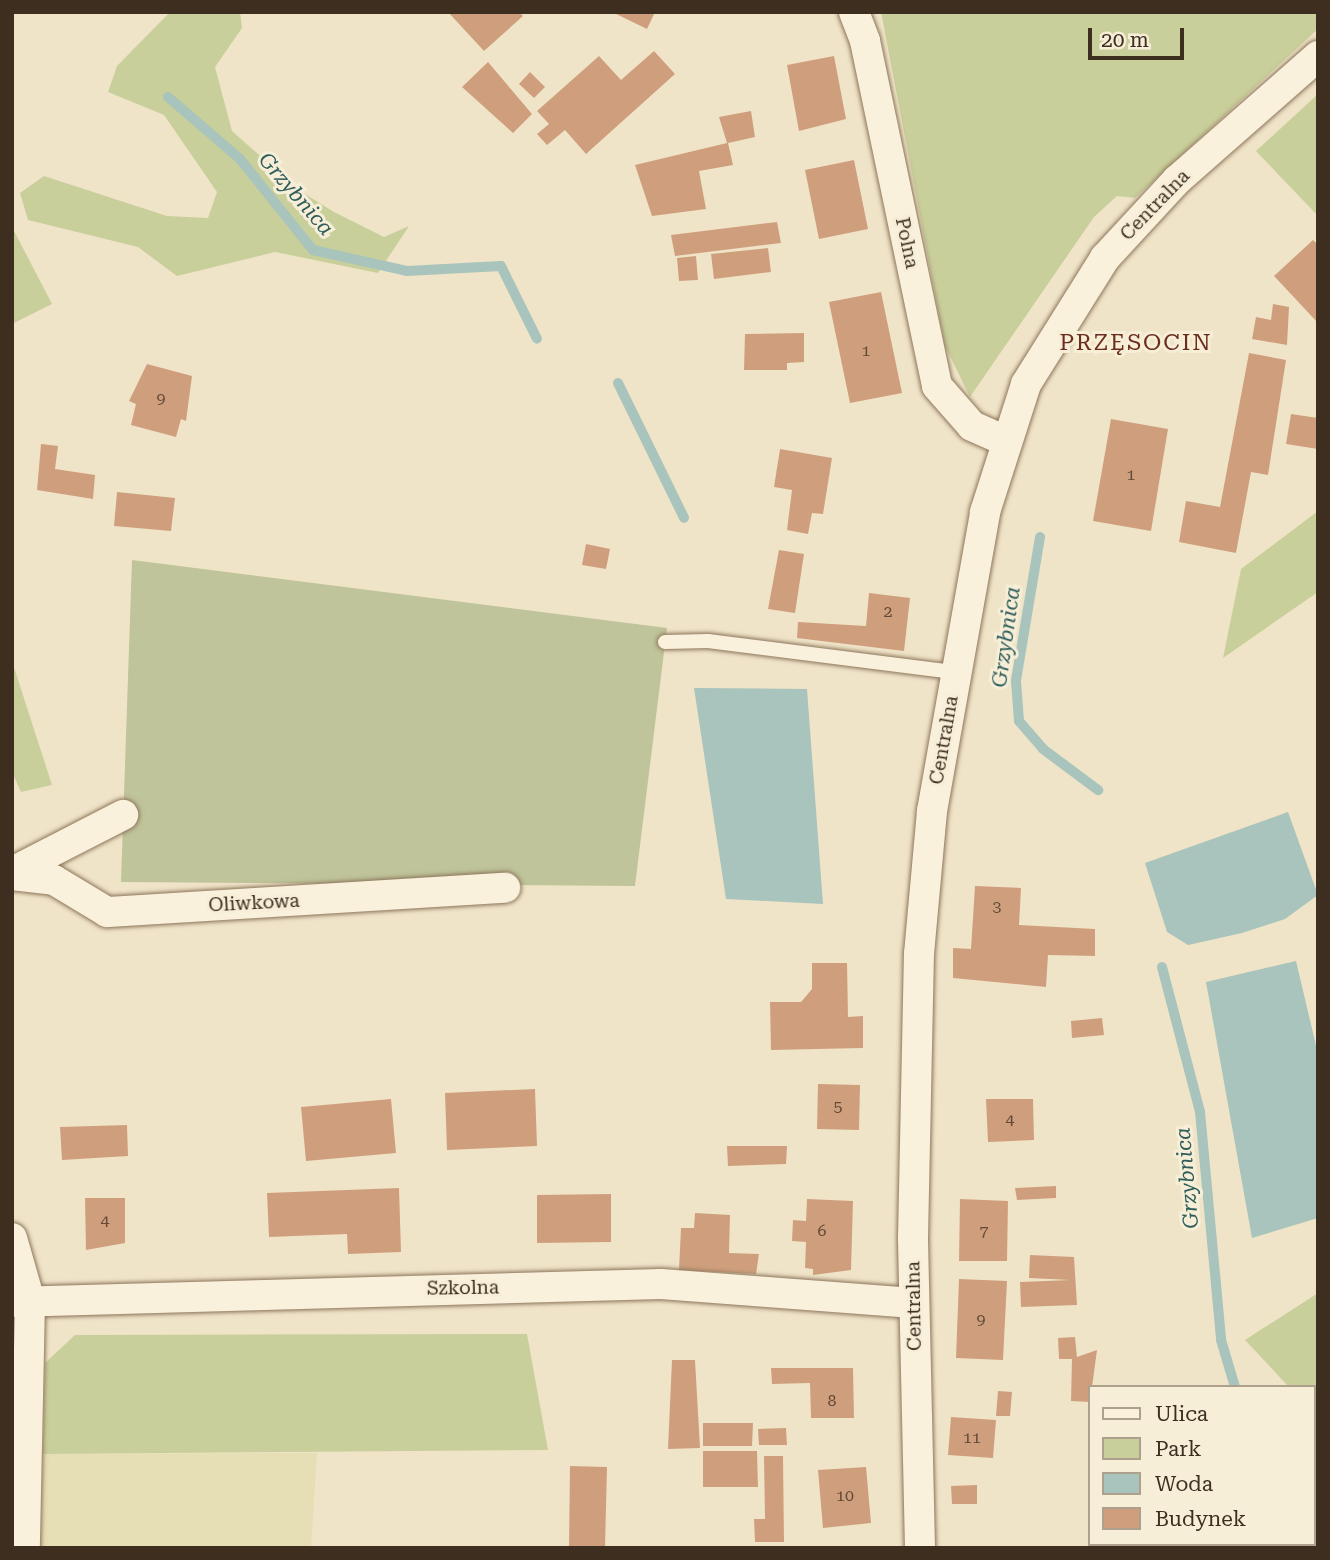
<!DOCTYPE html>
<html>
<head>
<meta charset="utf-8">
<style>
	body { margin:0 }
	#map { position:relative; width:1330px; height:1560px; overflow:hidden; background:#f0e4c8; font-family:"Roboto Serif",serif }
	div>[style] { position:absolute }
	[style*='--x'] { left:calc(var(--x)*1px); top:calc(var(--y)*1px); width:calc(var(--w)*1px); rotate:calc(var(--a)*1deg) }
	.farmland>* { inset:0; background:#e6deb5 }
	.green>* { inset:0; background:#c9cf9b }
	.cemetery>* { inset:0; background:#bfc49a }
	.water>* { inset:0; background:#a9c4bc }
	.stream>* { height:10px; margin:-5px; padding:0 5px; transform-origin:5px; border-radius:5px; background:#a9c4bc }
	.building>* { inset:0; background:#cf9f7d }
	.roads { filter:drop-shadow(0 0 2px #8d765c) drop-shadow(0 0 2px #8d765c) }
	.service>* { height:14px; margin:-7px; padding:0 7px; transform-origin:7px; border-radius:7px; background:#faf1dc }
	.minor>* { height:30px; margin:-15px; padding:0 15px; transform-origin:15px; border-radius:15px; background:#faf1dc }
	span { translate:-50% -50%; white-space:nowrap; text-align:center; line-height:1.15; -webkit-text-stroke:6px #f7eed8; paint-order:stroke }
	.number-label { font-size:16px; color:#624a37 }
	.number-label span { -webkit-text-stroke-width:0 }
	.street-label { font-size:19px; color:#3d2e20 }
	.water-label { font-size:21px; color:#2f5d5a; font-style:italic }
	.quarter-label { font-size:23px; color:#6b2e1e; letter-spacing:2px }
	.frame { position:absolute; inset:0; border:14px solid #3d2e20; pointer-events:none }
	.legend { position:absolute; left:1088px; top:1385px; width:228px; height:161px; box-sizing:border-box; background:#f7eed8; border:2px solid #ada18e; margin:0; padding:9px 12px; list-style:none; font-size:21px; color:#3d2e20 }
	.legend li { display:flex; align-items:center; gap:14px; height:35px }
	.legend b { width:35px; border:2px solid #ada18e }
	.scale { position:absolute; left:1088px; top:28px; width:96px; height:32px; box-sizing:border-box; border:4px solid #3d2e20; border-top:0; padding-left:9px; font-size:21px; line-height:24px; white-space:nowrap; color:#3d2e20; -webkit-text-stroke:5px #f7eed8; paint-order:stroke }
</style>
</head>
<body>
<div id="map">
	<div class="farmland">
		<div style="clip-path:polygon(317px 1453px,311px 1548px,39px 1548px,43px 1454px)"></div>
	</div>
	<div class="green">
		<div style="clip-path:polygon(170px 12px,240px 12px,242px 28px,215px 67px,232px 131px,300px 191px,334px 212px,384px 237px,409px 226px,378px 273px,275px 252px,177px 276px,138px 247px,28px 220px,20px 193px,44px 176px,167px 216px,208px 218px,217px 192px,164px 115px,108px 92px,117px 66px)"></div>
		<div style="clip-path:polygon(881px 12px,1318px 12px,1318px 29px,1135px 198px,1117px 196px,1094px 217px,970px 397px,945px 346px)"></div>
		<div style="clip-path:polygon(1318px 94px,1318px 216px,1256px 151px)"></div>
		<div style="clip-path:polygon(12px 227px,52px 304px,12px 324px)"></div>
		<div style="clip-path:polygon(1318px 511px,1318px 592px,1223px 658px,1241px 569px)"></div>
		<div style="clip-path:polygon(12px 661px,52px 785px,21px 792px,12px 772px)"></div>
		<div style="clip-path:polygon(1318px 1293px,1318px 1417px,1314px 1387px,1289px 1387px,1245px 1340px)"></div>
		<div style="clip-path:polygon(527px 1334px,548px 1450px,43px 1454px,45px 1363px,75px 1335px)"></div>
	</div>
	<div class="cemetery">
		<div style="clip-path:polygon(132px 560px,667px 628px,635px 886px,121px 882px)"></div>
	</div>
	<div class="water">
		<div style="clip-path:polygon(694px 688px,807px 689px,823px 904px,726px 899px)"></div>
		<div style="clip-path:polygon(1288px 812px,1318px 895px,1285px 919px,1242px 933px,1188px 945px,1167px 932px,1145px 863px)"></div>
		<div style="clip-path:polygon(1296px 961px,1318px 1054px,1318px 1218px,1252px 1238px,1206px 982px)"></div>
	</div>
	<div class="stream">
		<div style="--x:168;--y:97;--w:95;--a:40.7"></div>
		<div style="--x:240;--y:159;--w:117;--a:51.3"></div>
		<div style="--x:313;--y:250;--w:96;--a:12.6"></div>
		<div style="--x:407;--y:271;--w:94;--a:-3"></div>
		<div style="--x:501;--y:266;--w:81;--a:63.7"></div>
		<div style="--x:618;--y:383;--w:150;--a:63.9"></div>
		<div style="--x:1040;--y:537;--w:146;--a:99.5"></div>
		<div style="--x:1016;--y:681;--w:40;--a:85.7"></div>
		<div style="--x:1019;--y:721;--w:37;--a:49"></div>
		<div style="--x:1043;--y:749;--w:69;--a:36.7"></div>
		<div style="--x:1162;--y:967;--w:150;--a:75.3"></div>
		<div style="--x:1200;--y:1112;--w:229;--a:84.7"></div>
		<div style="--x:1221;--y:1340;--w:49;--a:73.4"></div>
	</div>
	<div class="building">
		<div style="clip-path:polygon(448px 12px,519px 12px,523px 16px,484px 51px)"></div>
		<div style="clip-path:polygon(612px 12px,655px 12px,647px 29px)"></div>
		<div style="clip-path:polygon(654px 51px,675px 74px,586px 154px,565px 130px,547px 145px,537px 134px,549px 124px,537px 111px,599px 56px,621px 80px)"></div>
		<div style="clip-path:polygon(834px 56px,846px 119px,799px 131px,787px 65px)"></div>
		<div style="clip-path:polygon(488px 62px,532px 114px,513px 133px,462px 87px)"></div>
		<div style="clip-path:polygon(530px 72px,545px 87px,534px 98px,519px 84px)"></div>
		<div style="clip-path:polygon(751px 111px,755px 137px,728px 143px,733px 165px,699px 171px,706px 209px,652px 216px,635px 165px,727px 143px,719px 117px)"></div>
		<div style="clip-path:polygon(854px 160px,868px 229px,819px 239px,805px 170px)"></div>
		<div style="clip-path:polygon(777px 222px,781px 243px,675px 256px,671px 235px)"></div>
		<div style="clip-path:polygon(1313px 240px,1318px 245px,1318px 323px,1274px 276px)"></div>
		<div style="clip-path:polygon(768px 248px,771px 272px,714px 279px,711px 254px)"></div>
		<div style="clip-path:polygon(696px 256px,698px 280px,679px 281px,677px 258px)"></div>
		<div style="clip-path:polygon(881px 292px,902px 393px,850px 403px,829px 302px)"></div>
		<div style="clip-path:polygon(1273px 304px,1289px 307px,1287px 345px,1252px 339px,1256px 317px,1271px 320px)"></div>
		<div style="clip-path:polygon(804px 333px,804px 362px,787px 363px,787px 370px,744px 370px,745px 334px)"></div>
		<div style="clip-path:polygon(1249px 353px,1286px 360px,1268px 475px,1251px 472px,1236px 553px,1179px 542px,1186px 501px,1220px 507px)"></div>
		<div style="clip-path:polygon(147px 364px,192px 376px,186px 421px,181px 419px,176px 437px,131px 425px,136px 404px,129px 401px)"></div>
		<div style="clip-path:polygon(1291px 414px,1318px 418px,1318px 449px,1286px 444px)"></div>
		<div style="clip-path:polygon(1111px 419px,1168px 429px,1151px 531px,1093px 521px)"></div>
		<div style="clip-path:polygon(41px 444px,58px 446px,55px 469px,95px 475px,93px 499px,37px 490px)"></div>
		<div style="clip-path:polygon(780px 449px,832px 458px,823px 514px,812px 513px,808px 534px,787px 530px,792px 490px,774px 487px)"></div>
		<div style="clip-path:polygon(117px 492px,175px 498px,171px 531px,114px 526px)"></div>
		<div style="clip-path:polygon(586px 544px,610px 549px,606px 569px,582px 565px)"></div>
		<div style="clip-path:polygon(779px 550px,804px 554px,795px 613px,768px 609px)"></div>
		<div style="clip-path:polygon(869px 593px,910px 598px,904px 651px,797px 638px,798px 622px,866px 626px)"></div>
		<div style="clip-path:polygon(975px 886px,1021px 888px,1019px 925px,1095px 929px,1095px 956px,1048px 955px,1046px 987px,953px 978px,953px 948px,971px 949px)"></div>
		<div style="clip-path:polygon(812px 963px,847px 963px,848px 1017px,863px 1016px,863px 1048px,771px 1050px,770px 1002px,801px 1002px,812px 989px)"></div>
		<div style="clip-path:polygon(1102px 1018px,1104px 1035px,1072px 1038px,1071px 1021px)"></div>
		<div style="clip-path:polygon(818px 1084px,860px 1085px,859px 1130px,817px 1129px)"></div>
		<div style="clip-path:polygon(535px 1089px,537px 1146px,447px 1150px,445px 1093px)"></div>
		<div style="clip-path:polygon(391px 1099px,396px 1153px,306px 1161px,301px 1107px)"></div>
		<div style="clip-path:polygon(986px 1099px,1033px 1099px,1034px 1140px,988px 1142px)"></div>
		<div style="clip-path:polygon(127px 1125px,128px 1156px,62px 1160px,60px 1127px)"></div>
		<div style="clip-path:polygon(727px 1146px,787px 1146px,786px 1164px,728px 1166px)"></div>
		<div style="clip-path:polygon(1056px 1186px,1056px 1198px,1017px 1200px,1015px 1188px)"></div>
		<div style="clip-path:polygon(399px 1188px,401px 1252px,348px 1254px,347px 1234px,269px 1237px,267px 1193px)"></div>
		<div style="clip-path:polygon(611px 1194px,611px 1242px,537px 1243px,537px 1195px)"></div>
		<div style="clip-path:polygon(85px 1198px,125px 1198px,125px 1243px,86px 1250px)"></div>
		<div style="clip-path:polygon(807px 1199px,853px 1201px,851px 1270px,813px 1275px,813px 1269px,805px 1268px,806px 1242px,792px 1241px,793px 1220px,806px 1221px)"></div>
		<div style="clip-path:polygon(960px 1199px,1008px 1201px,1007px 1261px,959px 1261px)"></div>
		<div style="clip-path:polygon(695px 1213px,730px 1215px,729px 1253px,759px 1254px,756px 1274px,679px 1270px,681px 1228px,694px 1228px)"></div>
		<div style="clip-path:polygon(1030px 1255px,1074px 1257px,1077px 1305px,1021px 1307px,1020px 1282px,1070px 1280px,1029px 1278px)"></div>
		<div style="clip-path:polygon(959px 1279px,1007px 1281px,1003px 1360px,956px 1358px)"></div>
		<div style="clip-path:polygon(1075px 1337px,1077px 1357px,1097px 1350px,1090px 1402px,1071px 1401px,1072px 1359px,1059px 1359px,1058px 1338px)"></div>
		<div style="clip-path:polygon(672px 1360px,695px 1360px,700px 1448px,668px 1449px)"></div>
		<div style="clip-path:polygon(771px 1368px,853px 1368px,854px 1418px,811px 1418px,810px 1383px,772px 1384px)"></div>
		<div style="clip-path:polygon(998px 1391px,1012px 1392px,1010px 1416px,996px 1416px)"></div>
		<div style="clip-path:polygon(951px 1417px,996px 1420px,993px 1458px,948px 1455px)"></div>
		<div style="clip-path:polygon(703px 1423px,753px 1423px,752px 1446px,703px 1446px)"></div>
		<div style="clip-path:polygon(786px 1428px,787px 1445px,759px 1445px,758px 1429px)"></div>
		<div style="clip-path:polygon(703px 1451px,757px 1451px,758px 1487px,703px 1487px)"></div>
		<div style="clip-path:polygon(764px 1456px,783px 1456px,784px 1542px,755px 1542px,754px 1519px,765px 1519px)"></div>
		<div style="clip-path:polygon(570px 1466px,607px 1467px,605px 1548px,569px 1548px)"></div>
		<div style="clip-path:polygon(866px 1467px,871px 1523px,823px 1528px,818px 1470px)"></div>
		<div style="clip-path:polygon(977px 1485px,977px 1504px,952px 1504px,951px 1486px)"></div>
	</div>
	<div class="roads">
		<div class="service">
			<div style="--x:665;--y:642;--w:43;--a:-1.3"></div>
			<div style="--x:708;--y:641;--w:249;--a:7.2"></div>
		</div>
		<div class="minor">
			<div style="--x:854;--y:12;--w:31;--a:69"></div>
			<div style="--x:865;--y:41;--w:352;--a:78.2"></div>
			<div style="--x:937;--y:386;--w:53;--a:48.8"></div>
			<div style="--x:972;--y:426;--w:37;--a:24"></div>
			<div style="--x:12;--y:872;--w:125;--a:-27.2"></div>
			<div style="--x:12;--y:875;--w:42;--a:6.8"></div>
			<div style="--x:54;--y:880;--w:62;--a:31.1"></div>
			<div style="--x:107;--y:912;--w:399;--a:-3.5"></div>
			<div style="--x:12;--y:1238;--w:66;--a:74.1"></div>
			<div style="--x:30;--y:1301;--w:247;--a:91.2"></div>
			<div style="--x:12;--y:1302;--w:649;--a:-1.59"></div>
			<div style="--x:661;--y:1284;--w:253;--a:4.3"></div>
			<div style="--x:920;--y:1548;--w:310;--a:-91.3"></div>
			<div style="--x:913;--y:1238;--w:284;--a:-88.8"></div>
			<div style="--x:919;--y:954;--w:144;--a:-84.8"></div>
			<div style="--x:932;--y:811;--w:304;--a:-79.9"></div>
			<div style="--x:985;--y:512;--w:134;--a:-72.2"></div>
			<div style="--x:1026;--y:384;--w:149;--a:-57.9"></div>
			<div style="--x:1105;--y:258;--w:106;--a:-47.3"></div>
			<div style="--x:1177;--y:180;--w:188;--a:-41.3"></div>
		</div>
	</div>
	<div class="number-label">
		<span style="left:866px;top:351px">1</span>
		<span style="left:161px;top:399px">9</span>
		<span style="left:1131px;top:475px">1</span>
		<span style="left:888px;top:612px">2</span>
		<span style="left:997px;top:907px">3</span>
		<span style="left:838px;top:1107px">5</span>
		<span style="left:1010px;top:1120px">4</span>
		<span style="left:105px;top:1221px">4</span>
		<span style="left:822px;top:1231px">6</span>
		<span style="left:984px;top:1231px">7</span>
		<span style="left:981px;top:1320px">9</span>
		<span style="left:832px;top:1401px">8</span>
		<span style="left:972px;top:1438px">11</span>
		<span style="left:845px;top:1496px">10</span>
	</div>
	<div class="street-label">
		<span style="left:1155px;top:205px;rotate:-46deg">Centralna</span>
		<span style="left:907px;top:243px;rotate:78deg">Polna</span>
		<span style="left:944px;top:740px;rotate:-80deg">Centralna</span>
		<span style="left:254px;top:903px;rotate:-3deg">Oliwkowa</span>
		<span style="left:463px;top:1288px;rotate:-1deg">Szkolna</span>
		<span style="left:914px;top:1306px;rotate:-91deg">Centralna</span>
	</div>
	<div class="water-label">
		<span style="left:296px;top:194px;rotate:49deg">Grzybnica</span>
		<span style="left:1006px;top:637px;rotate:-82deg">Grzybnica</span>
		<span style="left:1187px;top:1178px;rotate:-95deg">Grzybnica</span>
	</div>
	<div class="quarter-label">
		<span style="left:1136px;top:343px">PRZĘSOCIN</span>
	</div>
	<div class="frame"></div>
	<ul class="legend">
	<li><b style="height:9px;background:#faf1dc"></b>Ulica</li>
	<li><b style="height:19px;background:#c9cf9b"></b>Park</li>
	<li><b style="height:19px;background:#a9c4bc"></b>Woda</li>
	<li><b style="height:19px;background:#cf9f7d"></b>Budynek</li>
	</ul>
	<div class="scale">20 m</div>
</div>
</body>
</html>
